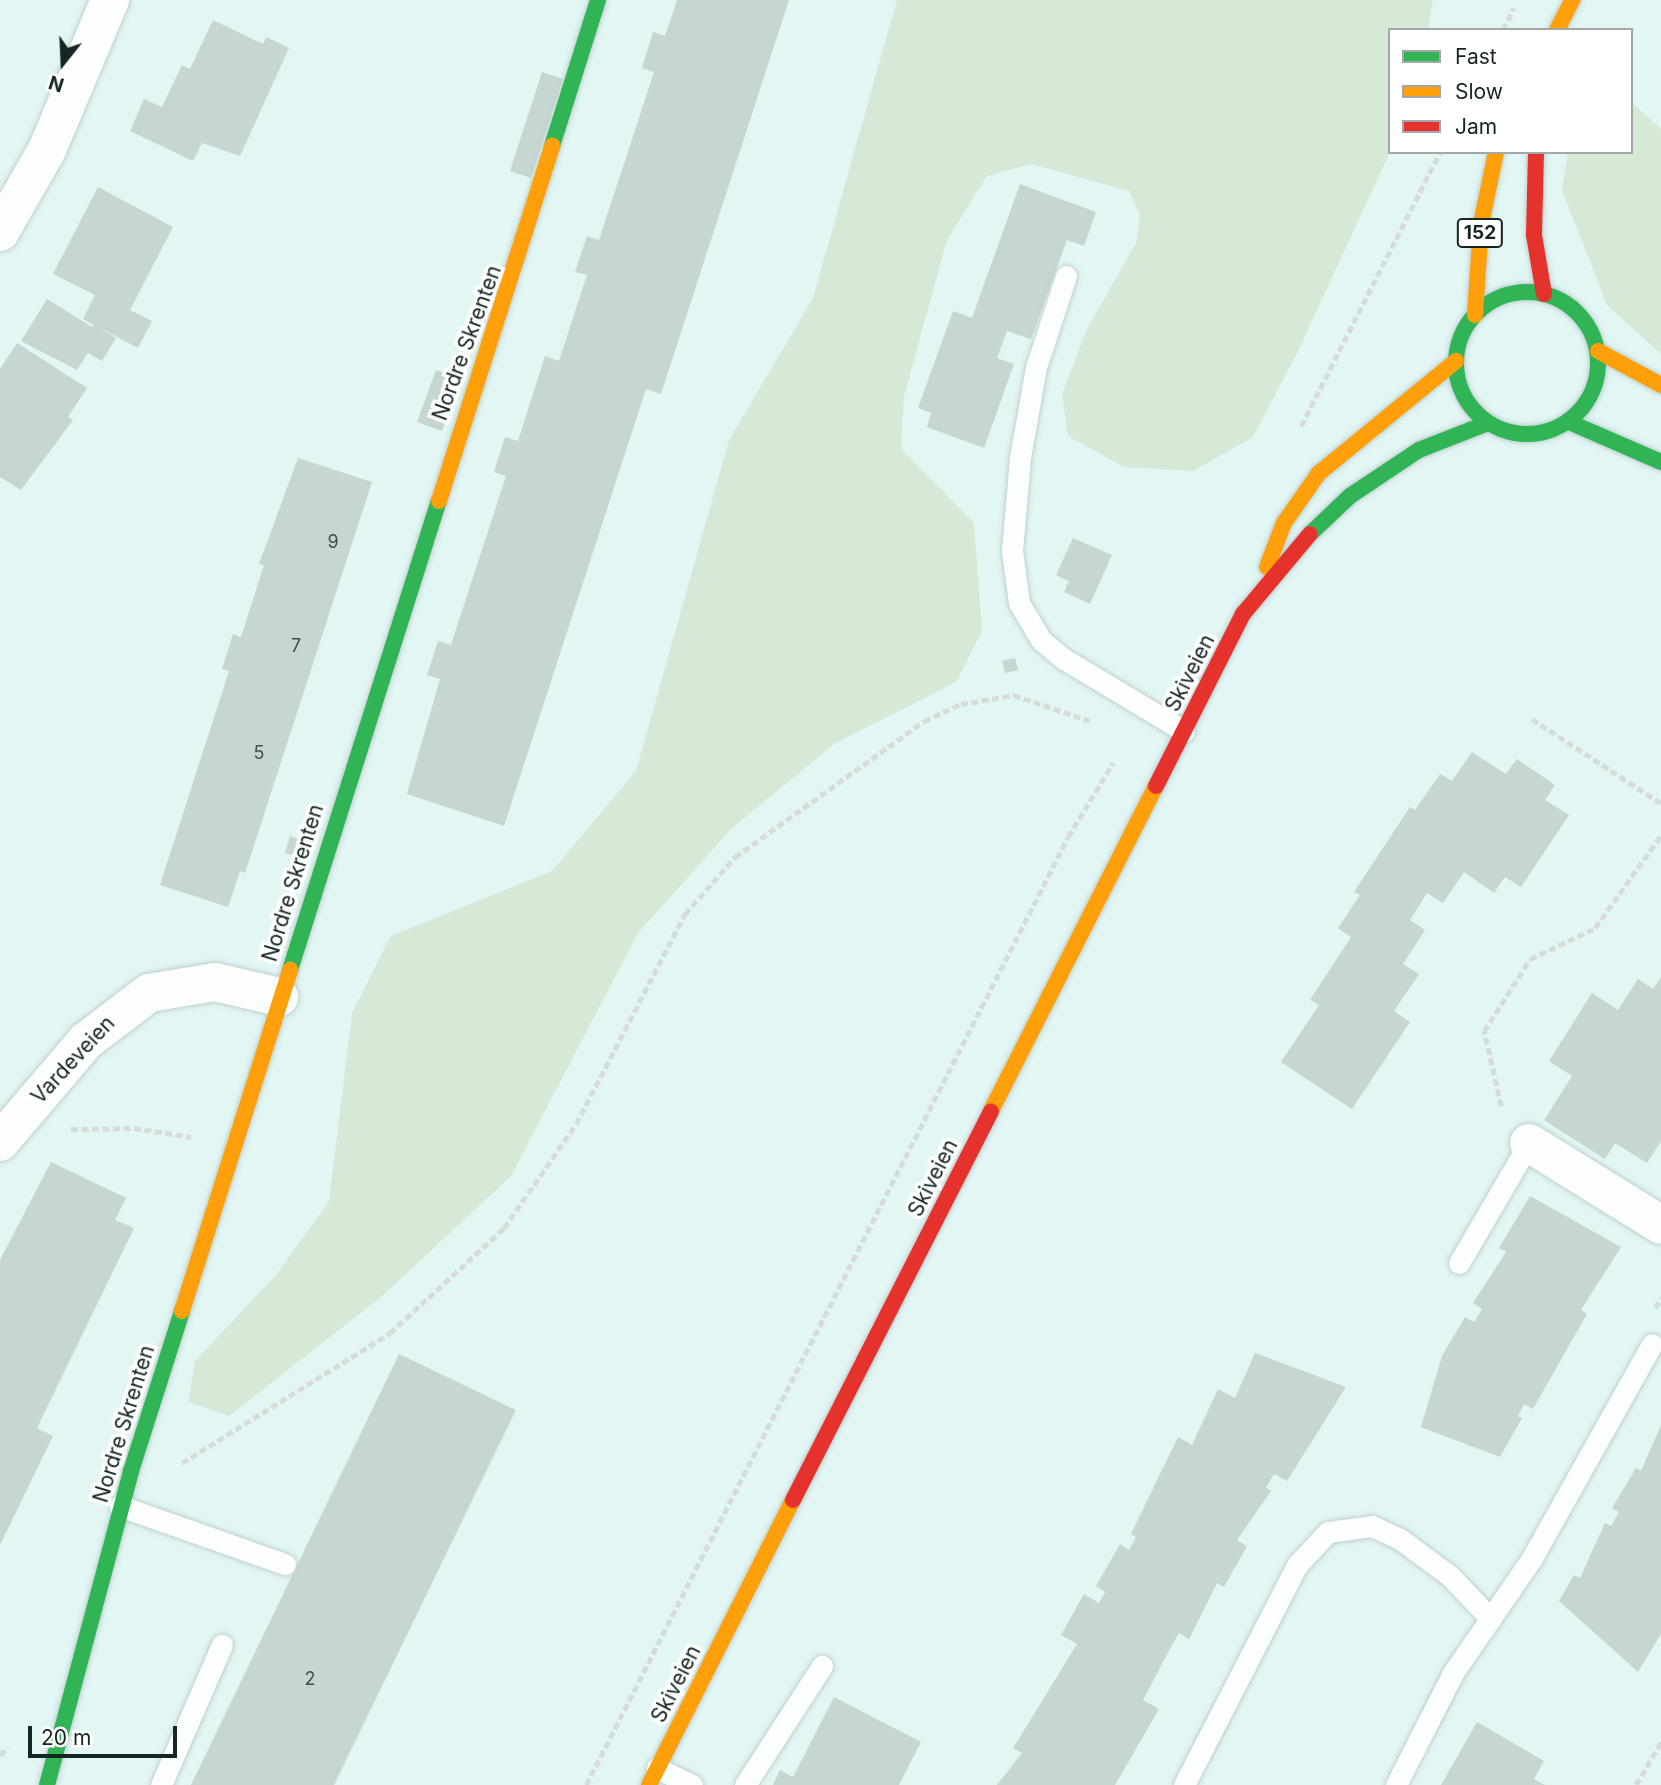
<!DOCTYPE html>
<html>
<head>
<meta charset="utf-8">
<style>
	body { margin:0 }
	#map { position:relative; width:1661px; height:1785px; overflow:hidden; background:#e2f6f4; font-family:Inter,sans-serif }
	div>[style] { position:absolute }
	[style*='--x'] { left:calc(var(--x)*1px); top:calc(var(--y)*1px); width:calc(var(--w)*1px); rotate:calc(var(--a)*1deg) }
	.green>* { inset:0; background:#d6e9d6 }
	.building>* { inset:0; background:#c6d6d1 }
	.path>* { height:4.5px; margin-top:-2.25px; transform-origin:0; background:repeating-linear-gradient(90deg,#d6dcdb 0 7px,transparent 0 10.5px) }
	.roads { filter:drop-shadow(0 0 2px #bfd1cf) drop-shadow(0 0 2px #bfd1cf) }
	.lane>* { height:21px; margin:-10.5px; padding:0 10.5px; transform-origin:10.5px; border-radius:10.5px; background:#fbfefd }
	.street>* { height:38px; margin:-19px; padding:0 19px; transform-origin:19px; border-radius:19px; background:#fbfefd }
	.fast>* { height:16px; margin:-8px; padding:0 8px; transform-origin:8px; border-radius:8px; background:#30b455 }
	.fast>.ring { margin:-8px; padding:0; box-sizing:content-box; background:none; border:16px solid #30b455; border-radius:50% }
	.slow>* { height:16px; margin:-8px; padding:0 8px; transform-origin:8px; border-radius:8px; background:#ff9f0a }
	.jam>* { height:16px; margin:-8px; padding:0 8px; transform-origin:8px; border-radius:8px; background:#e5322d }
	span { translate:-50% -50%; white-space:nowrap; text-align:center; line-height:1.15; -webkit-text-stroke:7px #fff; paint-order:stroke }
	.number-label { font-size:18px; color:#40514f }
	.number-label span { -webkit-text-stroke-width:0 }
	.shield-label span { padding:2px 5px; background:#fff; border:2px solid; border-radius:5px; -webkit-text-stroke-width:0 }
	.shield-label { font-size:19px; color:#142524; font-weight:700 }
	.street-label { font-size:21px; color:#142524 }
	.legend { position:absolute; left:1388px; top:28px; width:245px; height:126px; box-sizing:border-box; background:#fff; border:2px solid #a1a8a7; margin:0; padding:9px 12px; list-style:none; font-size:21px; color:#142524 }
	.legend li { display:flex; align-items:center; gap:14px; height:35px }
	.legend b { width:35px; border:2px solid #a1a8a7 }
	.north { position:absolute; left:28px; top:28px; width:70px; height:70px; -webkit-text-stroke:5px #fff; paint-order:stroke; rotate:198deg; font-size:19px; font-weight:700; line-height:28px; text-align:center; color:#142524 }
	.north::after { content:''; display:block; margin:auto; width:24px; height:32px; background:#142524; clip-path:polygon(50% 0,100% 100%,50% 72%,0 100%) }
	.scale { position:absolute; left:28px; top:1726px; width:149px; height:32px; box-sizing:border-box; border:4px solid #142524; border-top:0; padding-left:9px; font-size:21px; line-height:24px; white-space:nowrap; color:#142524; -webkit-text-stroke:5px #fff; paint-order:stroke }
</style>
</head>
<body>
<div id="map">
	<div class="green">
		<div style="clip-path:polygon(897px 0,1433px 0,1428px 30px,1390px 30px,1390px 152px,1298px 351px,1253px 437px,1193px 471px,1124px 467px,1068px 436px,1062px 394px,1087px 329px,1136px 243px,1140px 215px,1129px 191px,1031px 164px,987px 176px,947px 240px,904px 396px,901px 449px,974px 523px,982px 631px,956px 682px,834px 744px,731px 829px,638px 933px,511px 1176px,381px 1297px,229px 1416px,188px 1402px,195px 1361px,276px 1275px,329px 1201px,352px 1013px,391px 936px,552px 871px,636px 771px,729px 440px,813px 298px)"></div>
		<div style="clip-path:polygon(1631px 102px,1661px 129px,1661px 354px,1607px 305px,1562px 190px,1568px 152px,1631px 152px)"></div>
	</div>
	<div class="building">
		<div style="clip-path:polygon(677px 0,789px 0,661px 394px,646px 389px,504px 826px,407px 794px,440px 679px,427px 675px,438px 641px,451px 645px,506px 476px,494px 472px,505px 437px,518px 441px,545px 356px,559px 361px,587px 275px,575px 272px,587px 236px,599px 240px,654px 72px,642px 68px,653px 32px,665px 36px)"></div>
		<div style="clip-path:polygon(213px 20px,263px 44px,266px 37px,289px 48px,240px 156px,202px 143px,193px 161px,130px 131px,144px 99px,162px 107px,182px 65px,190px 69px)"></div>
		<div style="clip-path:polygon(542px 72px,563px 79px,531px 178px,510px 171px)"></div>
		<div style="clip-path:polygon(1020px 184px,1096px 212px,1084px 246px,1067px 240px,1031px 339px,1007px 331px,997px 358px,1014px 364px,984px 448px,927px 427px,931px 413px,918px 408px,953px 311px,972px 318px)"></div>
		<div style="clip-path:polygon(98px 187px,173px 227px,130px 310px,152px 321px,138px 348px,100px 328px,116px 338px,102px 361px,88px 353px,77px 370px,21px 341px,47px 299px,92px 327px,94px 325px,83px 319px,95px 295px,53px 274px)"></div>
		<div style="clip-path:polygon(17px 343px,87px 388px,68px 417px,73px 420px,21px 490px,0 477px,0 369px)"></div>
		<div style="clip-path:polygon(436px 370px,460px 379px,442px 431px,417px 422px)"></div>
		<div style="clip-path:polygon(298px 458px,372px 482px,245px 873px,240px 871px,228px 907px,160px 885px,229px 671px,222px 669px,233px 634px,241px 637px,264px 565px,259px 564px)"></div>
		<div style="clip-path:polygon(1073px 538px,1112px 555px,1090px 604px,1064px 592px,1069px 581px,1056px 575px)"></div>
		<div style="clip-path:polygon(1015px 658px,1018px 670px,1005px 673px,1002px 661px)"></div>
		<div style="clip-path:polygon(1472px 752px,1506px 774px,1517px 759px,1555px 785px,1545px 800px,1569px 815px,1521px 887px,1505px 877px,1494px 893px,1464px 872px,1443px 903px,1427px 893px,1410px 920px,1425px 930px,1403px 964px,1419px 974px,1394px 1011px,1410px 1022px,1352px 1109px,1281px 1062px,1319px 1005px,1310px 1000px,1351px 937px,1338px 928px,1360px 895px,1354px 892px,1410px 807px,1415px 810px,1440px 774px,1452px 781px)"></div>
		<div style="clip-path:polygon(290px 836px,305px 841px,300px 857px,285px 853px)"></div>
		<div style="clip-path:polygon(1661px 977px,1661px 1141px,1647px 1163px,1615px 1143px,1605px 1159px,1544px 1120px,1572px 1076px,1549px 1061px,1592px 993px,1618px 1010px,1638px 979px,1653px 989px)"></div>
		<div style="clip-path:polygon(51px 1162px,126px 1198px,115px 1220px,134px 1228px,37px 1428px,53px 1436px,0 1545px,0 1260px)"></div>
		<div style="clip-path:polygon(1530px 1196px,1621px 1247px,1581px 1310px,1587px 1314px,1533px 1409px,1524px 1404px,1518px 1416px,1522px 1418px,1500px 1457px,1421px 1427px,1442px 1356px,1465px 1317px,1474px 1322px,1482px 1309px,1473px 1303px,1506px 1252px,1499px 1248px)"></div>
		<div style="clip-path:polygon(1255px 1353px,1346px 1387px,1287px 1481px,1274px 1474px,1266px 1488px,1271px 1491px,1237px 1540px,1247px 1546px,1224px 1587px,1217px 1583px,1189px 1639px,1179px 1633px,1172px 1645px,1143px 1700px,1159px 1709px,1115px 1785px,997px 1785px,1022px 1753px,1013px 1748px,1077px 1644px,1061px 1635px,1084px 1594px,1099px 1603px,1105px 1592px,1096px 1586px,1120px 1544px,1129px 1550px,1136px 1537px,1131px 1534px,1178px 1437px,1192px 1445px,1218px 1389px,1235px 1398px)"></div>
		<div style="clip-path:polygon(399px 1354px,516px 1410px,334px 1785px,191px 1785px)"></div>
		<div style="clip-path:polygon(1661px 1425px,1661px 1634px,1638px 1672px,1559px 1601px,1574px 1575px,1580px 1578px,1605px 1523px,1611px 1526px,1619px 1512px,1612px 1508px,1636px 1468px,1641px 1471px)"></div>
		<div style="clip-path:polygon(834px 1697px,921px 1742px,899px 1785px,773px 1785px,780px 1770px,793px 1777px)"></div>
		<div style="clip-path:polygon(1477px 1722px,1544px 1761px,1534px 1779px,1545px 1785px,1441px 1785px)"></div>
	</div>
	<div class="path">
		<div style="--x:1503;--y:30;--w:25;--a:-64"></div>
		<div style="--x:1301;--y:426;--w:307;--a:-63.1"></div>
		<div style="--x:1532;--y:719;--w:154;--a:33.1"></div>
		<div style="--x:1501;--y:1106;--w:77;--a:-102.8"></div>
		<div style="--x:1484;--y:1031;--w:85;--a:-57.4"></div>
		<div style="--x:1530;--y:959;--w:72;--a:-25.5"></div>
		<div style="--x:1595;--y:928;--w:114;--a:-54.6"></div>
		<div style="--x:71;--y:1129;--w:63;--a:-0.9"></div>
		<div style="--x:134;--y:1128;--w:58;--a:9"></div>
		<div style="--x:1655;--y:1308;--w:12;--a:-59"></div>
		<div style="--x:182;--y:1463;--w:245;--a:-32"></div>
		<div style="--x:390;--y:1333;--w:155;--a:-42.6"></div>
		<div style="--x:504;--y:1228;--w:126;--a:-55.3"></div>
		<div style="--x:576;--y:1124;--w:237;--a:-62.6"></div>
		<div style="--x:685;--y:914;--w:76;--a:-48.7"></div>
		<div style="--x:735;--y:857;--w:233;--a:-35.7"></div>
		<div style="--x:924;--y:721;--w:41;--a:-24.7"></div>
		<div style="--x:961;--y:704;--w:54;--a:-9.6"></div>
		<div style="--x:1014;--y:695;--w:80;--a:18.9"></div>
		<div style="--x:0;--y:1755;--w:11;--a:-45"></div>
		<div style="--x:586;--y:1785;--w:1063;--a:-63.05"></div>
		<div style="--x:1068;--y:837;--w:87;--a:-58.7"></div>
		<div style="--x:1636;--y:1785;--w:50;--a:-59.8"></div>
	</div>
	<div class="roads">
		<div class="lane">
			<div style="--x:1066;--y:276;--w:96;--a:108.2"></div>
			<div style="--x:1036;--y:367;--w:92;--a:100"></div>
			<div style="--x:1020;--y:458;--w:93;--a:94.9"></div>
			<div style="--x:1012;--y:551;--w:52;--a:82.3"></div>
			<div style="--x:1019;--y:603;--w:43;--a:59.3"></div>
			<div style="--x:1041;--y:640;--w:30;--a:40"></div>
			<div style="--x:1064;--y:659;--w:140;--a:31"></div>
			<div style="--x:1459;--y:1263;--w:139;--a:-59.7"></div>
			<div style="--x:120;--y:1506;--w:175;--a:19.4"></div>
			<div style="--x:657;--y:1768;--w:39;--a:26"></div>
			<div style="--x:161;--y:1785;--w:153;--a:-66.5"></div>
			<div style="--x:745;--y:1785;--w:142;--a:-57.1"></div>
			<div style="--x:1184;--y:1785;--w:247;--a:-62.8"></div>
			<div style="--x:1297;--y:1565;--w:45;--a:-46.8"></div>
			<div style="--x:1328;--y:1532;--w:44;--a:-7.8"></div>
			<div style="--x:1372;--y:1526;--w:31;--a:25"></div>
			<div style="--x:1400;--y:1539;--w:62;--a:36.5"></div>
			<div style="--x:1450;--y:1576;--w:59;--a:46.4"></div>
			<div style="--x:1396;--y:1785;--w:126;--a:-63"></div>
			<div style="--x:1453;--y:1673;--w:140;--a:-55.5"></div>
			<div style="--x:1532;--y:1558;--w:245;--a:-60.7"></div>
		</div>
		<div class="street">
			<div style="--x:0;--y:232;--w:95;--a:-60.2"></div>
			<div style="--x:47;--y:150;--w:163;--a:-67.2"></div>
			<div style="--x:0;--y:1142;--w:133;--a:-49.6"></div>
			<div style="--x:86;--y:1041;--w:79;--a:-37.3"></div>
			<div style="--x:149;--y:993;--w:67;--a:-9.5"></div>
			<div style="--x:215;--y:982;--w:66;--a:13.2"></div>
			<div style="--x:1529;--y:1143;--w:155;--a:31.8"></div>
		</div>
		<div class="fast">
			<div style="--x:552;--y:146;--w:153;--a:-72.5"></div>
			<div class="ring" style="left:1456px;top:292px;width:126px;height:126px"></div>
			<div style="--x:1569;--y:422;--w:100;--a:23.5"></div>
			<div style="--x:1310;--y:534;--w:55;--a:-43.5"></div>
			<div style="--x:1350;--y:496;--w:83;--a:-33.7"></div>
			<div style="--x:1419;--y:450;--w:74;--a:-21.4"></div>
			<div style="--x:290;--y:970;--w:492;--a:-72.4"></div>
			<div style="--x:47;--y:1785;--w:325;--a:-75"></div>
			<div style="--x:131;--y:1471;--w:168;--a:-72.3"></div>
		</div>
		<div class="slow">
			<div style="--x:1557;--y:30;--w:34;--a:-63"></div>
			<div style="--x:1475;--y:315;--w:91;--a:-86.2"></div>
			<div style="--x:1481;--y:224;--w:74;--a:-78.2"></div>
			<div style="--x:1598;--y:351;--w:72;--a:28.4"></div>
			<div style="--x:439;--y:501;--w:373;--a:-72.3"></div>
			<div style="--x:1267;--y:567;--w:47;--a:-68.9"></div>
			<div style="--x:1284;--y:523;--w:61;--a:-55"></div>
			<div style="--x:1319;--y:473;--w:177;--a:-39.3"></div>
			<div style="--x:991;--y:1111;--w:364;--a:-63.1"></div>
			<div style="--x:182;--y:1311;--w:358;--a:-72.4"></div>
			<div style="--x:649;--y:1785;--w:319;--a:-63.2"></div>
		</div>
		<div class="jam">
			<div style="--x:1536;--y:152;--w:83;--a:91.4"></div>
			<div style="--x:1534;--y:235;--w:60;--a:80.4"></div>
			<div style="--x:1156;--y:786;--w:193;--a:-63.2"></div>
			<div style="--x:1243;--y:614;--w:104;--a:-50.1"></div>
			<div style="--x:793;--y:1500;--w:436;--a:-63"></div>
		</div>
	</div>
	<div class="number-label">
		<span style="left:333px;top:542px">9</span>
		<span style="left:296px;top:646px">7</span>
		<span style="left:259px;top:753px">5</span>
		<span style="left:310px;top:1679px">2</span>
	</div>
	<div class="shield-label">
		<span style="left:1480px;top:233px">152</span>
	</div>
	<div class="street-label">
		<span style="left:467px;top:343px;rotate:-70deg">Nordre Skrenten</span>
		<span style="left:1190px;top:673px;rotate:-63deg">Skiveien</span>
		<span style="left:293px;top:883px;rotate:-73deg">Nordre Skrenten</span>
		<span style="left:73px;top:1060px;rotate:-47deg">Vardeveien</span>
		<span style="left:933px;top:1178px;rotate:-63deg">Skiveien</span>
		<span style="left:124px;top:1424px;rotate:-73deg">Nordre Skrenten</span>
		<span style="left:676px;top:1684px;rotate:-63deg">Skiveien</span>
	</div>
	<ul class="legend">
	<li><b style="height:9px;background:#30b455"></b>Fast</li>
	<li><b style="height:9px;background:#ff9f0a"></b>Slow</li>
	<li><b style="height:9px;background:#e5322d"></b>Jam</li>
	</ul>
	<div class="north">N</div>
	<div class="scale">20 m</div>
</div>
</body>
</html>
